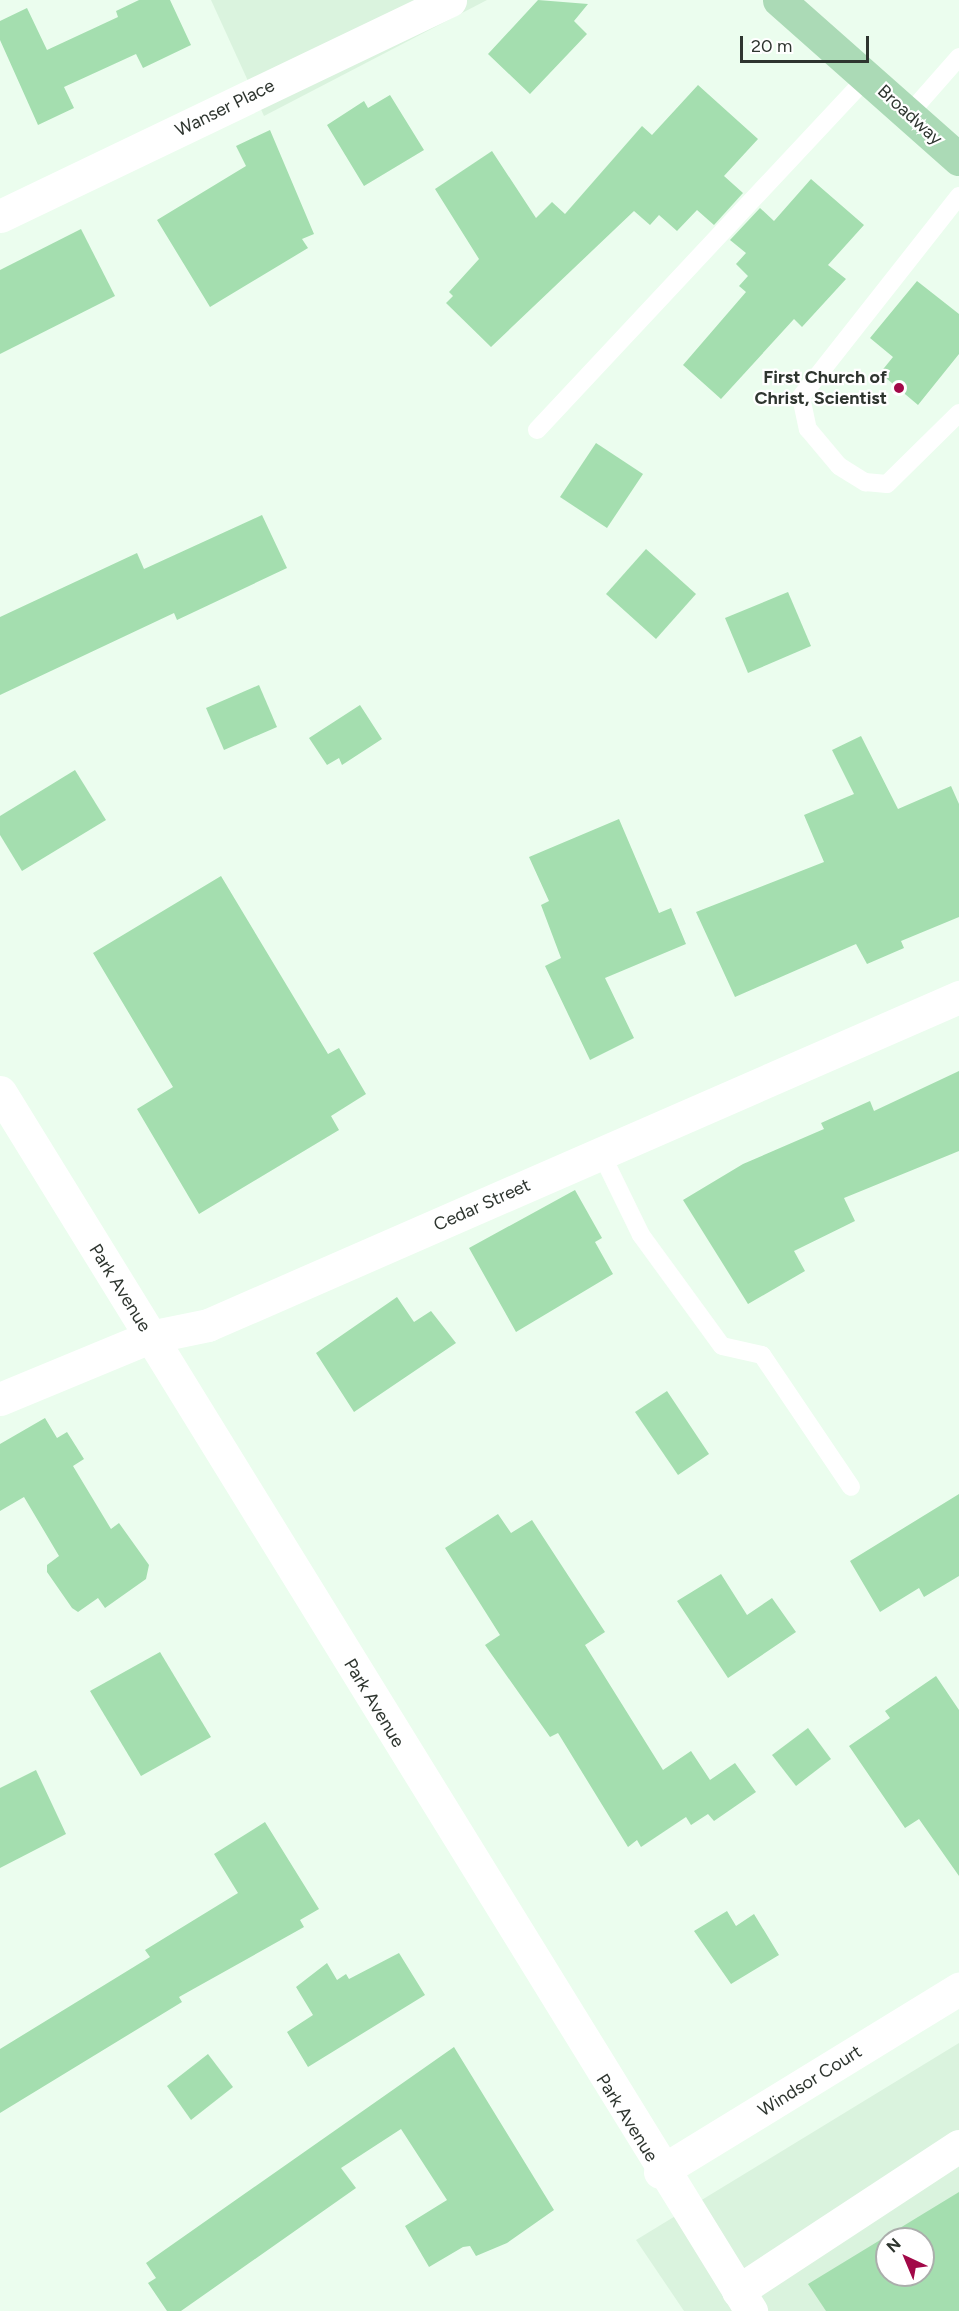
<!DOCTYPE html>
<html>
<head>
<meta charset="utf-8">
<style>
	body { margin:0 }
	#map { position:relative; width:959px; height:2311px; overflow:hidden; background:#ebfdee; font-family:Figtree,sans-serif }
	div>[style] { position:absolute }
	[style*='--x'] { left:calc(var(--x)*1px); top:calc(var(--y)*1px); width:calc(var(--w)*1px); rotate:calc(var(--a)*1deg) }
	.built>* { inset:0; background:#daf3de }
	.building>* { inset:0; background:#a4deaf }
	.lane>* { height:18px; margin:-9px; padding:0 9px; transform-origin:9px; border-radius:9px; background:#fff }
	.street>* { height:33px; margin:-16.5px; padding:0 16.5px; transform-origin:16.5px; border-radius:16.5px; background:#fff }
	.primary>* { height:33px; margin:-16.5px; padding:0 16.5px; transform-origin:16.5px; border-radius:16.5px; background:#abdab6 }
	.dots>* { width:16px; height:16px; translate:-50% -50%; box-sizing:border-box; border:3px solid #fff; border-radius:50% }
	span { translate:-50% -50%; white-space:nowrap; text-align:center; line-height:1.15; -webkit-text-stroke:4.5px #fff; paint-order:stroke }
	.street-label { font-size:18px; color:#2e352f }
	.poi-label { font-size:18px; color:#2e352f; font-weight:700 }
	.right { translate:-100% -50%; text-align:right }
	.north { position:absolute; left:875px; top:2227px; width:60px; height:60px; box-sizing:border-box; background:#fff; border:2px solid #abaeac; border-radius:50%; rotate:316deg; font-size:16px; font-weight:700; line-height:24px; text-align:center; color:#2e352f }
	.north::after { content:''; display:block; margin:auto; width:21px; height:27px; background:#a20948; clip-path:polygon(50% 0,100% 100%,50% 72%,0 100%) }
	.scale { position:absolute; left:740px; top:36px; width:129px; height:27px; box-sizing:border-box; border:3px solid #2e352f; border-top:0; padding-left:8px; font-size:18px; line-height:21px; white-space:nowrap; color:#2e352f; -webkit-text-stroke:4px #fff; paint-order:stroke }
</style>
</head>
<body>
<div id="map">
	<div class="built">
		<div style="clip-path:polygon(211px 0,487px 0,264px 116px)"></div>
		<div style="clip-path:polygon(evenodd,959px 2043px,959px 2311px,684px 2311px,636px 2240px,959px 2043px,887px 2239px,923px 2239px,923px 2275px,887px 2275px,887px 2239px)"></div>
	</div>
	<div class="building">
		<div style="clip-path:polygon(139px 0,170px 0,191px 45px,143px 68px,136px 54px,64px 87px,74px 108px,38px 125px,0 40px,0 21px,27px 8px,47px 50px,118px 17px,116px 11px)"></div>
		<div style="clip-path:polygon(538px 0,588px 4px,574px 21px,587px 34px,530px 94px,488px 54px)"></div>
		<div style="clip-path:polygon(698px 85px,758px 139px,724px 176px,743px 193px,714px 225px,697px 210px,677px 231px,659px 215px,650px 225px,634px 211px,491px 347px,446px 303px,453px 296px,449px 292px,479px 259px,435px 189px,492px 151px,536px 218px,552px 202px,565px 214px,642px 126px,652px 135px)"></div>
		<div style="clip-path:polygon(390px 95px,424px 150px,364px 186px,327px 125px,364px 101px,368px 108px)"></div>
		<div style="clip-path:polygon(270px 130px,314px 234px,302px 239px,308px 248px,210px 307px,157px 220px,246px 166px,236px 146px)"></div>
		<div style="clip-path:polygon(811px 179px,864px 225px,828px 265px,846px 279px,802px 327px,794px 319px,721px 399px,683px 365px,746px 292px,739px 286px,748px 276px,736px 264px,746px 253px,730px 240px,760px 208px,774px 221px)"></div>
		<div style="clip-path:polygon(81px 229px,115px 296px,0 354px,0 270px)"></div>
		<div style="clip-path:polygon(917px 281px,959px 314px,959px 354px,918px 405px,880px 373px,893px 357px,870px 338px)"></div>
		<div style="clip-path:polygon(596px 443px,643px 474px,607px 528px,560px 497px)"></div>
		<div style="clip-path:polygon(262px 515px,287px 568px,177px 620px,174px 613px,0 695px,0 617px,137px 553px,144px 569px)"></div>
		<div style="clip-path:polygon(646px 549px,696px 594px,656px 639px,606px 594px)"></div>
		<div style="clip-path:polygon(788px 592px,811px 646px,748px 673px,725px 618px)"></div>
		<div style="clip-path:polygon(259px 685px,277px 727px,224px 750px,206px 708px)"></div>
		<div style="clip-path:polygon(360px 705px,382px 739px,342px 765px,339px 758px,327px 765px,309px 738px)"></div>
		<div style="clip-path:polygon(861px 736px,898px 809px,951px 786px,959px 804px,959px 917px,901px 941px,904px 948px,867px 964px,856px 944px,735px 997px,696px 912px,824px 862px,804px 815px,854px 794px,832px 750px)"></div>
		<div style="clip-path:polygon(75px 770px,106px 820px,22px 871px,0 835px,0 816px)"></div>
		<div style="clip-path:polygon(619px 819px,659px 913px,671px 908px,686px 944px,605px 978px,634px 1038px,590px 1060px,545px 966px,561px 958px,541px 905px,549px 901px,529px 857px)"></div>
		<div style="clip-path:polygon(221px 876px,328px 1054px,339px 1048px,366px 1094px,331px 1116px,339px 1130px,199px 1214px,137px 1109px,173px 1087px,93px 953px)"></div>
		<div style="clip-path:polygon(959px 1071px,959px 1151px,844px 1198px,855px 1221px,794px 1251px,805px 1271px,748px 1304px,683px 1200px,743px 1164px,824px 1129px,821px 1123px,870px 1101px,874px 1111px)"></div>
		<div style="clip-path:polygon(575px 1190px,602px 1238px,595px 1242px,613px 1274px,516px 1332px,469px 1248px)"></div>
		<div style="clip-path:polygon(397px 1297px,414px 1322px,431px 1311px,456px 1343px,354px 1412px,316px 1353px)"></div>
		<div style="clip-path:polygon(667px 1391px,709px 1454px,678px 1475px,635px 1412px)"></div>
		<div style="clip-path:polygon(45px 1418px,57px 1438px,67px 1432px,84px 1459px,73px 1466px,111px 1529px,119px 1523px,149px 1565px,146px 1579px,105px 1608px,98px 1598px,78px 1612px,72px 1608px,47px 1572px,47px 1565px,59px 1556px,24px 1497px,0 1511px,0 1444px)"></div>
		<div style="clip-path:polygon(959px 1494px,959px 1576px,924px 1597px,919px 1588px,880px 1612px,850px 1561px)"></div>
		<div style="clip-path:polygon(498px 1514px,511px 1533px,532px 1520px,605px 1632px,585px 1645px,663px 1770px,691px 1751px,710px 1780px,735px 1763px,756px 1792px,714px 1821px,708px 1814px,691px 1825px,686px 1817px,641px 1847px,637px 1840px,628px 1847px,558px 1733px,550px 1737px,485px 1645px,500px 1635px,445px 1548px)"></div>
		<div style="clip-path:polygon(721px 1574px,747px 1615px,772px 1598px,796px 1632px,728px 1678px,677px 1601px)"></div>
		<div style="clip-path:polygon(160px 1652px,211px 1737px,141px 1776px,90px 1691px)"></div>
		<div style="clip-path:polygon(936px 1676px,959px 1710px,959px 1876px,919px 1819px,905px 1828px,849px 1746px,890px 1718px,885px 1711px)"></div>
		<div style="clip-path:polygon(808px 1728px,831px 1759px,796px 1786px,772px 1755px)"></div>
		<div style="clip-path:polygon(36px 1770px,66px 1834px,0 1868px,0 1788px)"></div>
		<div style="clip-path:polygon(265px 1822px,319px 1909px,300px 1920px,304px 1927px,179px 1997px,182px 2002px,0 2113px,0 2049px,150px 1957px,145px 1950px,238px 1893px,214px 1854px)"></div>
		<div style="clip-path:polygon(727px 1911px,736px 1926px,754px 1914px,779px 1955px,731px 1984px,694px 1931px)"></div>
		<div style="clip-path:polygon(399px 1953px,425px 1995px,308px 2067px,287px 2032px,313px 2015px,296px 1987px,327px 1963px,337px 1980px,346px 1974px,349px 1979px)"></div>
		<div style="clip-path:polygon(454px 2047px,554px 2210px,507px 2243px,476px 2256px,470px 2246px,463px 2247px,429px 2267px,405px 2226px,447px 2200px,401px 2129px,341px 2168px,356px 2188px,181px 2311px,167px 2311px,148px 2283px,156px 2278px,146px 2263px)"></div>
		<div style="clip-path:polygon(208px 2054px,233px 2087px,191px 2120px,167px 2086px)"></div>
		<div style="clip-path:polygon(evenodd,959px 2192px,959px 2311px,826px 2311px,808px 2284px,959px 2192px,887px 2239px,923px 2239px,923px 2275px,887px 2275px,887px 2239px)"></div>
	</div>
	<div class="lane">
		<div style="--x:909;--y:114;--w:76;--a:-48.7"></div>
		<div style="--x:959;--y:196;--w:256;--a:128.2"></div>
		<div style="--x:801;--y:397;--w:33;--a:78"></div>
		<div style="--x:808;--y:429;--w:48;--a:50"></div>
		<div style="--x:839;--y:466;--w:31;--a:32"></div>
		<div style="--x:865;--y:482;--w:22;--a:5"></div>
		<div style="--x:887;--y:484;--w:101;--a:-44.6"></div>
		<div style="--x:537;--y:430;--w:483;--a:-46.9"></div>
		<div style="--x:601;--y:1153;--w:91;--a:64"></div>
		<div style="--x:641;--y:1235;--w:137;--a:53.9"></div>
		<div style="--x:722;--y:1346;--w:41;--a:12.7"></div>
		<div style="--x:762;--y:1355;--w:159;--a:56"></div>
	</div>
	<div class="street">
		<div style="--x:0;--y:216;--w:499;--a:-25.6"></div>
		<div style="--x:0;--y:1092;--w:1432;--a:58.36"></div>
		<div style="--x:0;--y:1399;--w:162;--a:-22.5"></div>
		<div style="--x:150;--y:1337;--w:59;--a:-11.7"></div>
		<div style="--x:208;--y:1325;--w:820;--a:-23.59"></div>
		<div style="--x:660;--y:2172;--w:351;--a:-31.5"></div>
		<div style="--x:738;--y:2291;--w:264;--a:-33.3"></div>
	</div>
	<div class="primary">
		<div style="--x:779;--y:0;--w:240;--a:41.5"></div>
	</div>
	<div class="dots">
		<div style="left:899px;top:388px;background:#a20948"></div>
	</div>
	<div class="street-label">
		<span style="left:225px;top:108px;rotate:-26deg">Wanser Place</span>
		<span style="left:910px;top:115px;rotate:42deg">Broadway</span>
		<span style="left:482px;top:1205px;rotate:-24deg">Cedar Street</span>
		<span style="left:120px;top:1288px;rotate:58deg">Park Avenue</span>
		<span style="left:374px;top:1703px;rotate:59deg">Park Avenue</span>
		<span style="left:810px;top:2081px;rotate:-32deg">Windsor Court</span>
		<span style="left:627px;top:2118px;rotate:58deg">Park Avenue</span>
	</div>
	<div class="poi-label">
		<span class="right" style="left:887px;top:388px">First Church of<br>Christ, Scientist</span>
	</div>
	<div class="north">N</div>
	<div class="scale">20 m</div>
</div>
</body>
</html>
